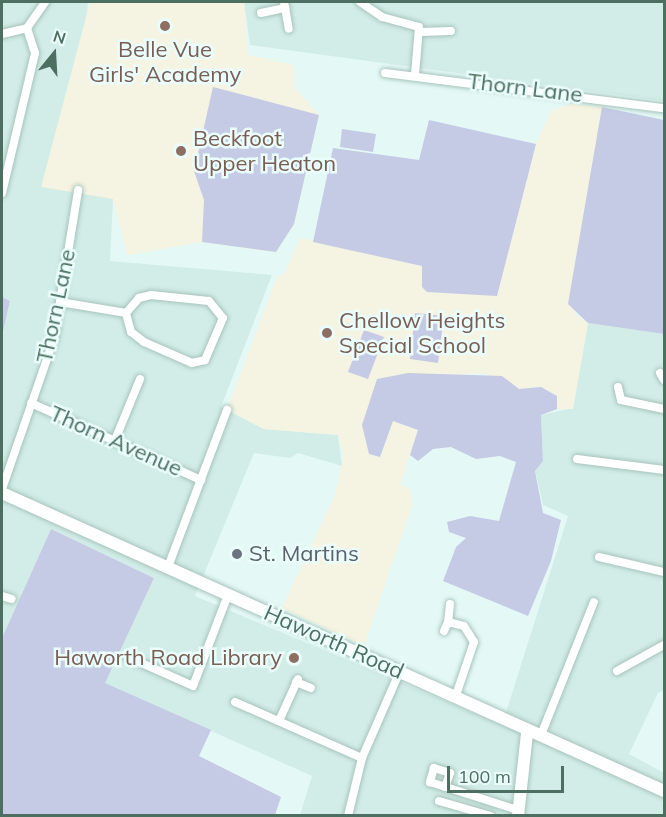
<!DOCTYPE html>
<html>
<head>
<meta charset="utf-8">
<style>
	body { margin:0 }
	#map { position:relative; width:666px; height:817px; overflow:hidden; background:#e4f9f6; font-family:Mulish,sans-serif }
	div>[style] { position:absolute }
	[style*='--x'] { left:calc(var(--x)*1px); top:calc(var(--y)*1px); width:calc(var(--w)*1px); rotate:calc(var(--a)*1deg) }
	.residential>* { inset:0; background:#d2ede7 }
	.education>* { inset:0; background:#f5f3e1 }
	.green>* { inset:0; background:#c5cae5 }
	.roads { filter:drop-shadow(0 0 2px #a7c4bb) drop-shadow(0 0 2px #a7c4bb) }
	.street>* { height:8px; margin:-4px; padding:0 4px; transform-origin:4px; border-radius:4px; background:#fff }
	.secondary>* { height:12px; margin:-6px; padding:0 6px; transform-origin:6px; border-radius:6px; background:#fff }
	.dots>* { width:16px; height:16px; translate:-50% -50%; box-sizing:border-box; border:3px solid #eafdfa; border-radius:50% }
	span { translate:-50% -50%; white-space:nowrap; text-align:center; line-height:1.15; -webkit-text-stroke:5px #eafdfa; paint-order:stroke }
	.education-label { font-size:22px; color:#785e54 }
	.left { translate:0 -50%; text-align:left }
	.right { translate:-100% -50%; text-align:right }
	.street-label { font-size:22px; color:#4d6f61 }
	.worship-label { font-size:22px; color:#5b616d }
	.frame { position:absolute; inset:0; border:3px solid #4d6f61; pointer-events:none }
	.north { position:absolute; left:24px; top:24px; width:60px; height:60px; -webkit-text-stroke:4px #eafdfa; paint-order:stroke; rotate:18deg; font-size:16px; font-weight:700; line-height:24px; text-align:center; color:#4d6f61 }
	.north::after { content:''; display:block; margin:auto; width:21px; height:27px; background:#4d6f61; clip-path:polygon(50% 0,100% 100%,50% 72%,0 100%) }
	.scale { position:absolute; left:447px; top:766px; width:117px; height:27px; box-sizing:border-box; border:3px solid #4d6f61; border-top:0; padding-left:8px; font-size:18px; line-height:21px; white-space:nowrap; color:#4d6f61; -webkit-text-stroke:4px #eafdfa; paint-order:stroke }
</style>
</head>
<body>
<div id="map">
	<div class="residential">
		<div style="clip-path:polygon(2px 2px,88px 2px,72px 193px,73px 188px,113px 199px,110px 261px,272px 275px,221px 407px,264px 429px,338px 435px,342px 466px,298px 453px,290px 458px,254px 453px,195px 596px,502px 725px,568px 516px,543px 505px,535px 470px,543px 461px,541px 415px,573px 408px,588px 323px,664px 334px,664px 690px,658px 693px,629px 754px,664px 773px,664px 815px,300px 815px,312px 776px,104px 683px,154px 578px,51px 529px,2px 638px,2px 336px,10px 301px,2px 297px)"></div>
		<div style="clip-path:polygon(244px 2px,664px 2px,664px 101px,250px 45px)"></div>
	</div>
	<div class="education">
		<div style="clip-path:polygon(90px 2px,244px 2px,248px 55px,294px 65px,294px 87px,319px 115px,294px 224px,276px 252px,202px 242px,127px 255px,113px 199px,41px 187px)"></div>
		<div style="clip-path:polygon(571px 104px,602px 107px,579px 243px,575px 314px,588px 323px,573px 409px,557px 409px,557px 396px,541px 387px,519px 389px,484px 373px,458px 375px,369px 435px,369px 454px,381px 457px,393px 421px,418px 430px,400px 485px,410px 489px,412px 506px,364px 646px,282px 608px,335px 495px,344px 456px,338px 435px,264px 429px,227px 410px,277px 277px,285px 273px,300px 238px,422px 266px,422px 287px,497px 296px,536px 144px,551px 111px)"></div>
	</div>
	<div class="green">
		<div style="clip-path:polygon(213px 87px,319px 115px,294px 224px,276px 252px,202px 242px,204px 200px,194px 171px)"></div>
		<div style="clip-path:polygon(602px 107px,664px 120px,664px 334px,588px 323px,568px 304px)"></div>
		<div style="clip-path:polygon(429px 120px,536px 144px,497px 296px,427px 292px,422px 287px,422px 266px,313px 242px,333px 148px,419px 160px)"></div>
		<div style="clip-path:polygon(342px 129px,376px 134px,373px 152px,340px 147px)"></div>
		<div style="clip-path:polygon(2px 297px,10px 301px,2px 336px)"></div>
		<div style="clip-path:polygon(415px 313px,444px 316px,438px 363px,410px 359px)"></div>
		<div style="clip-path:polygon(364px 330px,384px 337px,368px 379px,348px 372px)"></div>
		<div style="clip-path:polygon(408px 373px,502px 376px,519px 389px,541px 387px,557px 396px,557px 409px,541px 415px,543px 461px,535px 471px,543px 513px,561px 520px,551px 561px,528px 616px,443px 581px,456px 547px,466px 538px,449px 532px,447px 522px,470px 516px,499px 521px,516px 462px,500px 456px,476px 459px,451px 447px,433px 449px,418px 461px,410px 455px,418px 430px,393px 421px,380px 457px,369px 454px,362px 425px,377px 379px)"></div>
		<div style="clip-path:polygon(51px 529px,154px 578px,105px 683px,211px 730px,199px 756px,281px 797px,275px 815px,2px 815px,2px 638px)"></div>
	</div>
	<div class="roads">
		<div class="street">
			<div style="--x:284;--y:2;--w:27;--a:80"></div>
			<div style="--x:360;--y:2;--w:27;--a:34"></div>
			<div style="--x:382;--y:17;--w:38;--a:15"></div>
			<div style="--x:419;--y:27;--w:48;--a:94.8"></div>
			<div style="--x:261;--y:13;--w:25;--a:-12"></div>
			<div style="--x:420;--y:32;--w:31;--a:-2"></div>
			<div style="--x:2;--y:34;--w:26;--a:-13"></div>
			<div style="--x:27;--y:28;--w:32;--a:-55"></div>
			<div style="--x:385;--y:73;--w:281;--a:7.2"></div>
			<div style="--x:2;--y:193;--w:144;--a:-76.7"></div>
			<div style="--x:35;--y:53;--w:26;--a:-108"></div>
			<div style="--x:60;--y:302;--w:67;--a:9.5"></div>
			<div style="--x:126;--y:313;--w:20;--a:-49"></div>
			<div style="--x:139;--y:298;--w:12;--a:-14"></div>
			<div style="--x:151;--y:295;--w:58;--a:5.9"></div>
			<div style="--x:209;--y:301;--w:22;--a:51"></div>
			<div style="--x:223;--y:318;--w:46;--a:113.2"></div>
			<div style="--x:205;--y:360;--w:13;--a:167"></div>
			<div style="--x:192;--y:363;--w:52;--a:-156.4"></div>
			<div style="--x:144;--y:342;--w:16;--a:-142"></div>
			<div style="--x:131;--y:332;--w:20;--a:-105"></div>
			<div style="--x:660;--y:373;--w:8;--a:60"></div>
			<div style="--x:618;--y:387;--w:13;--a:77"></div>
			<div style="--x:621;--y:400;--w:44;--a:11.8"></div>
			<div style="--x:31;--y:403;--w:187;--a:24.4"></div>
			<div style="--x:115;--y:440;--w:66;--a:-67.7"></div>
			<div style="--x:577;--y:459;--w:88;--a:7.2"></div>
			<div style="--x:2;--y:489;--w:159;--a:-70.9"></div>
			<div style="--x:54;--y:339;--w:151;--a:-80.8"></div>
			<div style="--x:599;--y:557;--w:67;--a:13"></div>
			<div style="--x:168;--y:567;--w:168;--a:-69.4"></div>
			<div style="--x:2;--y:596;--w:10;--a:17"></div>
			<div style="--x:450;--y:604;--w:18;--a:96"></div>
			<div style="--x:448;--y:622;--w:16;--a:14"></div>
			<div style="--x:464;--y:626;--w:19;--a:58"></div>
			<div style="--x:474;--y:642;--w:59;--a:108.7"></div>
			<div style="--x:444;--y:631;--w:10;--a:-66"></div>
			<div style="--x:128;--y:657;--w:71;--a:24"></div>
			<div style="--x:193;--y:686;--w:97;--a:-69"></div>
			<div style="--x:617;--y:671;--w:54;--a:-29"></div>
			<div style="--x:296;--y:682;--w:16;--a:22"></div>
			<div style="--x:235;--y:702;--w:139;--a:23.8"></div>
			<div style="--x:279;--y:721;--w:46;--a:-65.7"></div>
			<div style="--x:541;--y:735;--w:143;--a:-68.3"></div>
			<div style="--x:445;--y:787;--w:15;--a:-70"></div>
			<div style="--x:450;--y:773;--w:17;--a:-163"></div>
			<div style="--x:434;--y:768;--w:15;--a:106"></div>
			<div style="--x:430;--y:782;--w:92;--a:17.7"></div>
			<div style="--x:439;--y:801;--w:54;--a:16.1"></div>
			<div style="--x:348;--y:816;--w:60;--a:-76.4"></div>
			<div style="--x:362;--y:758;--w:95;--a:-66.4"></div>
		</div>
		<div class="secondary">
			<div style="--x:2;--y:493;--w:726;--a:24.23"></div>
			<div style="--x:518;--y:816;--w:83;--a:-83.8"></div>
		</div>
	</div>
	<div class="dots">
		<div style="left:165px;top:26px;background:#8d6e63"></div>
		<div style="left:181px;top:151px;background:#8d6e63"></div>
		<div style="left:327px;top:333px;background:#8d6e63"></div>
		<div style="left:237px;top:554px;background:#6b7280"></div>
		<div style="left:294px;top:658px;background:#8d6e63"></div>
	</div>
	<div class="education-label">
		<span style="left:165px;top:62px">Belle Vue<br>Girls' Academy</span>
		<span class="left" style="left:193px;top:151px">Beckfoot<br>Upper Heaton</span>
		<span class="left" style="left:339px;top:333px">Chellow Heights<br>Special School</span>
		<span class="right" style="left:282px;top:658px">Haworth Road Library</span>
	</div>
	<div class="street-label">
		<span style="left:525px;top:88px;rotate:7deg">Thorn Lane</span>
		<span style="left:56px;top:306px;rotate:-78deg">Thorn Lane</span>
		<span style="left:116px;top:441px;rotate:24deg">Thorn Avenue</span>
		<span style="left:334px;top:642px;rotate:24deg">Haworth Road</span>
	</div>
	<div class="worship-label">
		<span class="left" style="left:249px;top:554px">St. Martins</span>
	</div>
	<div class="frame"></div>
	<div class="north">N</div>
	<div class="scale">100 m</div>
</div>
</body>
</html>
